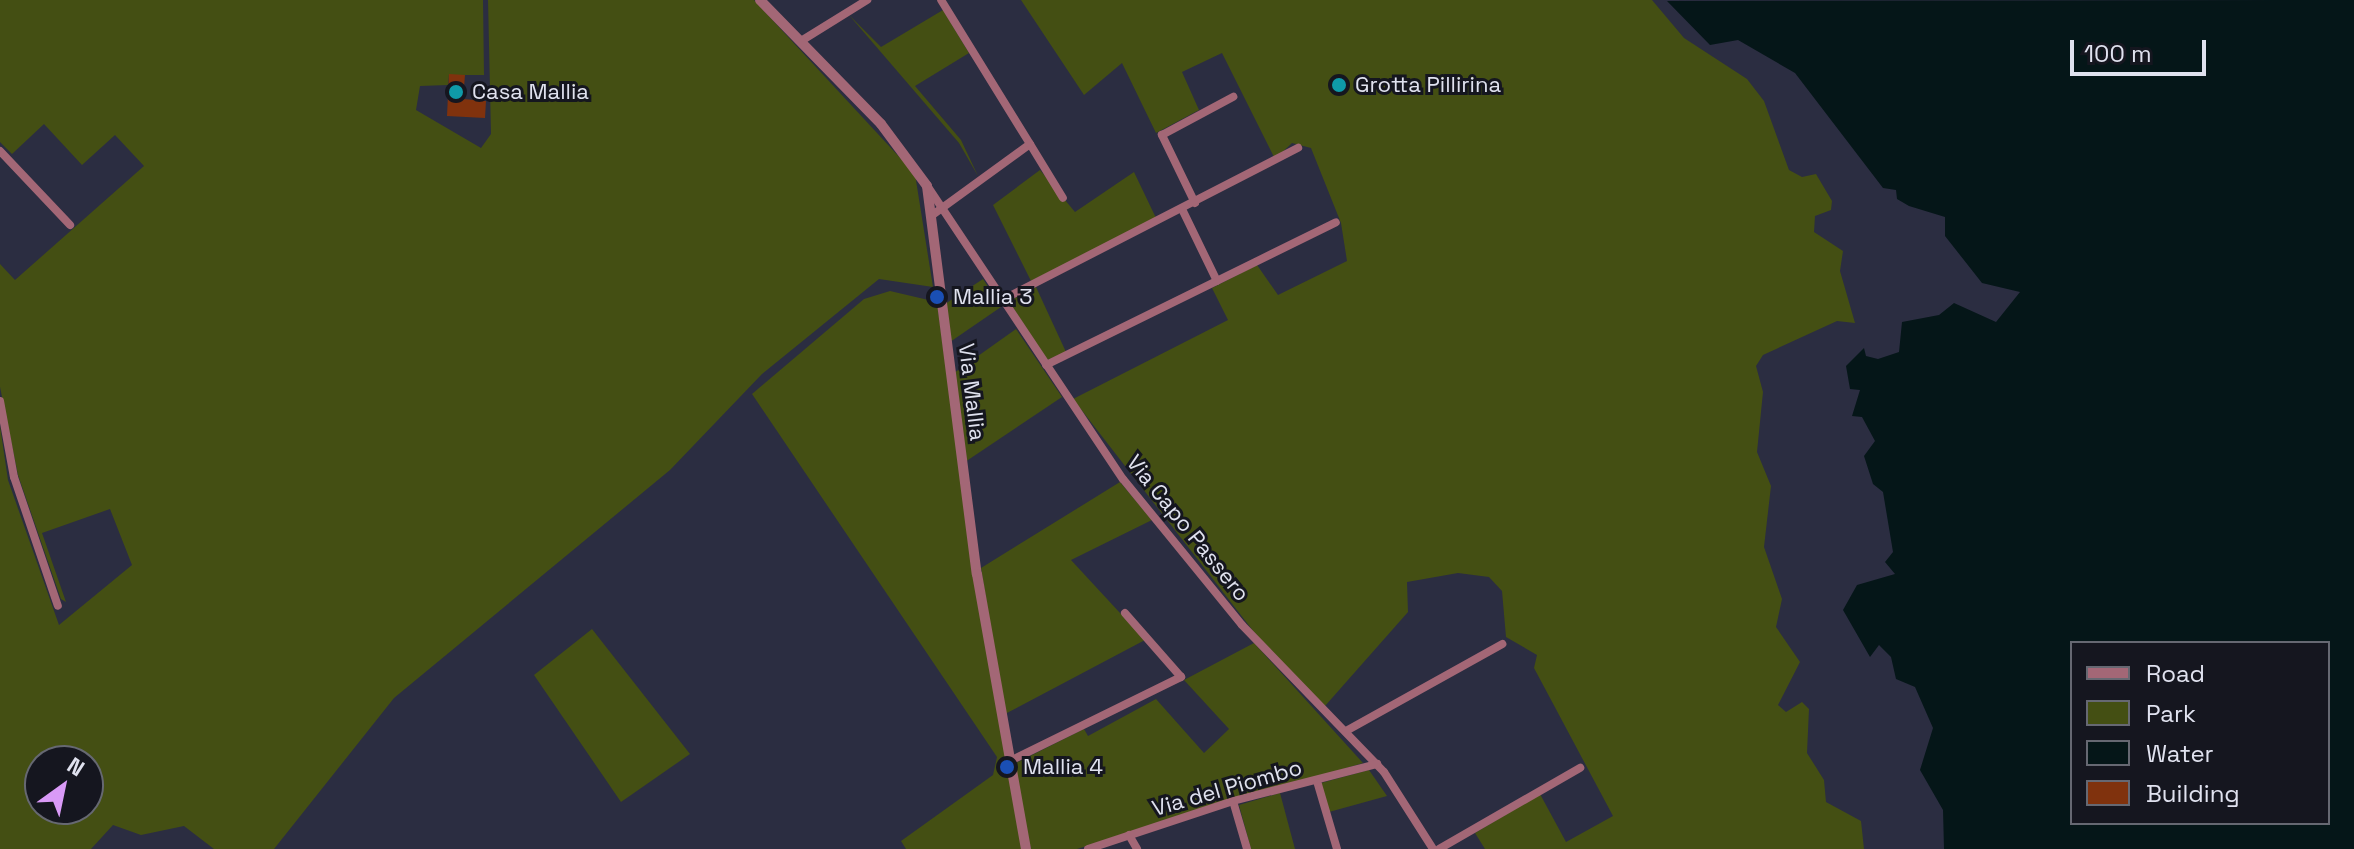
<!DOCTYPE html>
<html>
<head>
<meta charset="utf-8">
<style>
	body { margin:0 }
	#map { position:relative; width:2354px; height:849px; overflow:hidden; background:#2b2d41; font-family:"Space Grotesk",sans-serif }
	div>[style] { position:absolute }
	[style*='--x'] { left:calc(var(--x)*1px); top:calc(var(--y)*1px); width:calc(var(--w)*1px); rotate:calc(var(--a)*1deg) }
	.green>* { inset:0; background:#444f13 }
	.water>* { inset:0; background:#051618 }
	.building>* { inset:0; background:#80320d }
	.minor>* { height:8px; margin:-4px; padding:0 4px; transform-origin:4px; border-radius:4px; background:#a36776 }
	.tertiary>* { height:10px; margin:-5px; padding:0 5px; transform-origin:5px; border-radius:5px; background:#a36776 }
	.dots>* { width:22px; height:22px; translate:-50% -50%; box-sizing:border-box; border:4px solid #15161f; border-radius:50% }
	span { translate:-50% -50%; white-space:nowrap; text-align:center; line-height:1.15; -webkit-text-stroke:6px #15161f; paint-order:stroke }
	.poi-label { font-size:22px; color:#e0e2ef }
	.left { translate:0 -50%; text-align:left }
	.street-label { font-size:22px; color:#e0e2ef }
	.legend { position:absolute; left:2070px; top:641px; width:260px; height:184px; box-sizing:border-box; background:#15161f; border:2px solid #666872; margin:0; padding:10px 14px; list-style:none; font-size:24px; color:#e0e2ef }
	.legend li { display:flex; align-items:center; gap:16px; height:40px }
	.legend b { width:40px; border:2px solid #666872 }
	.north { position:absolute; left:24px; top:745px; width:80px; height:80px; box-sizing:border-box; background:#15161f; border:2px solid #666872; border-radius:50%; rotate:33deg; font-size:22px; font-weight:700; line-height:32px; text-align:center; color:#e0e2ef }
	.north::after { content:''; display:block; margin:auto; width:28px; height:36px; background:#d99af7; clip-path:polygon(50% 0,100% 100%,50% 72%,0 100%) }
	.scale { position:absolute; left:2070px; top:40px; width:136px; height:36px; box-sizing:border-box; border:4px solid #e0e2ef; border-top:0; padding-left:10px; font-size:24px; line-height:28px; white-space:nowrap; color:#e0e2ef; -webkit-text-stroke:6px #15161f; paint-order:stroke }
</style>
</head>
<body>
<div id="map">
	<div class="green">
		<div style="clip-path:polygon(evenodd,0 0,483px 0,484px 75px,449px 75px,448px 85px,420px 86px,416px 110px,481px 148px,491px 134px,488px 0,754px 0,915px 174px,933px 287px,879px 279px,762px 374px,670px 470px,394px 698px,274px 849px,214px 849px,184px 826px,141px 835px,113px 825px,91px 849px,0 849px,0 426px,8px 480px,59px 625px,132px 565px,110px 509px,42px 533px,66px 602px,61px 599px,18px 475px,0 387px,0 264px,15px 280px,144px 166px,115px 135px,82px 165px,44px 124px,12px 154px,0 142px,0 0,40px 761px,88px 761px,88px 809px,40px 809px,40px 761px)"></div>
		<div style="clip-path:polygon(1021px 0,1652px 0,1684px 38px,1747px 79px,1764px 101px,1789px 170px,1802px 177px,1816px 174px,1832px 201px,1831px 210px,1815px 216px,1814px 232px,1843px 251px,1840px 271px,1855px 323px,1837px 321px,1763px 355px,1756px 366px,1763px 392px,1757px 452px,1771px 486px,1764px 547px,1782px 599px,1776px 627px,1800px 662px,1778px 705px,1786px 712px,1802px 702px,1809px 709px,1807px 753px,1824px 780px,1826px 802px,1861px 821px,1864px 849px,1485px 849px,1475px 833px,1540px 794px,1566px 842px,1613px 816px,1534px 668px,1537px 655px,1506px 637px,1502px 591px,1489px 577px,1458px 573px,1407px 582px,1408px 612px,1325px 706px,1268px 650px,1073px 399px,1228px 320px,1212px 288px,1257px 265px,1278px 295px,1347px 261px,1341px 223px,1311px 148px,1292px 143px,1275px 159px,1222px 53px,1182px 72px,1199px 110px,1156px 133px,1122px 63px,1084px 95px)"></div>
		<div style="clip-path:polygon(943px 10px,969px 53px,915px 86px,961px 140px,978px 176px,959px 143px,849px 15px,881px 47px)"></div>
		<div style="clip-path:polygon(1040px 170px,1075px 212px,1134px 172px,1156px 218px,1031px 281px,993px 205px)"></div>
		<div style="clip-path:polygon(983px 279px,1001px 307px,950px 342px,945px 304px)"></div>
		<div style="clip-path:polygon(1036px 287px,1066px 352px,1047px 360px,1012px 306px,1013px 299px)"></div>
		<div style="clip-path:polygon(890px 291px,937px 302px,974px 576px,1022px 849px,906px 849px,901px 841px,993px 775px,997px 757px,752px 394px,864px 299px)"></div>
		<div style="clip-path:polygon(1016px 329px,1062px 397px,965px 462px,954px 373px)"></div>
		<div style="clip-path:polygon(1120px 482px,1152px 520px,1071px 560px,1145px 640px,1005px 714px,981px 568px)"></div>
		<div style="clip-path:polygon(592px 629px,690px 754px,621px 802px,534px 675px)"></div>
		<div style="clip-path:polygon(1254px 643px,1363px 763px,1077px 849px,1031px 849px,1012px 765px,1084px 729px,1088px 736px,1156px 699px,1204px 753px,1229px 729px,1184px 680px)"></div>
		<div style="clip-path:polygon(1369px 770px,1387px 796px,1329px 812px,1321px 783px)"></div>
		<div style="clip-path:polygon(1280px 793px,1295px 849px,1251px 849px,1239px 805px)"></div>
	</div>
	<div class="water">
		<div style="clip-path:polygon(evenodd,2354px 0,2354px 849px,1944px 849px,1943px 810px,1920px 770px,1933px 728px,1915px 687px,1896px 679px,1891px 657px,1879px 645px,1870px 657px,1843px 610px,1857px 585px,1895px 574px,1885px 562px,1893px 552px,1883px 492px,1873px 484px,1864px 456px,1875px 441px,1862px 417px,1852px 416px,1860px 390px,1850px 389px,1846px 366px,1864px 348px,1866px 356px,1878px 359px,1899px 352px,1902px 322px,1939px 315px,1954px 303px,1996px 322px,2020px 292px,1982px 283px,1945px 236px,1945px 217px,1909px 206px,1897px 199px,1896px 190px,1883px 188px,1795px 73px,1738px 40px,1710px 45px,1667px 1px,2354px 0,2072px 643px,2328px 643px,2328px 823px,2072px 823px,2072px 643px)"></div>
	</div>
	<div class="building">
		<div style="clip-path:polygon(449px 74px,465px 75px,463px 99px,486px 101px,485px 118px,447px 116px)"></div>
	</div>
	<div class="minor">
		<div style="--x:801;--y:41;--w:78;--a:-31.8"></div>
		<div style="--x:1030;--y:144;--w:63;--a:58.6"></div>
		<div style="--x:0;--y:151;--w:102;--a:46.6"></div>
		<div style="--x:928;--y:187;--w:351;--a:56.3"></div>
		<div style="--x:1123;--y:479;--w:188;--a:50.8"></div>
		<div style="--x:1242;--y:625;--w:204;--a:46"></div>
		<div style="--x:1384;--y:772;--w:91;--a:57.5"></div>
		<div style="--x:1195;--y:203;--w:76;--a:-115.9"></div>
		<div style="--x:1162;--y:135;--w:81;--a:-28.2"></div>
		<div style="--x:1182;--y:209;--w:80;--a:64.1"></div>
		<div style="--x:931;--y:216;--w:122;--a:-36"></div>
		<div style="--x:1030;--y:144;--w:169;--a:-121.7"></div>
		<div style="--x:1002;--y:300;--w:333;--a:-27.2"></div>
		<div style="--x:1046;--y:365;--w:323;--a:-26.2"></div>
		<div style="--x:0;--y:401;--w:77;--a:79.6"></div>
		<div style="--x:14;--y:477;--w:136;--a:71.2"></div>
		<div style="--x:1346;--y:731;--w:179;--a:-29.1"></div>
		<div style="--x:1008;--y:762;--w:193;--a:-26.2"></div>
		<div style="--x:1181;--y:677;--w:85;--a:-131.2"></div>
		<div style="--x:1317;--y:781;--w:71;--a:73.6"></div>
		<div style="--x:1233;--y:801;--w:50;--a:73.7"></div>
		<div style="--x:1129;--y:835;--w:16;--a:60"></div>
		<div style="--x:1088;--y:849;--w:153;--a:-18.3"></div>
		<div style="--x:1233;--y:801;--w:149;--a:-14.4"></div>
		<div style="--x:1439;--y:849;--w:163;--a:-29.9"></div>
	</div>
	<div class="tertiary">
		<div style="--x:760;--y:0;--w:173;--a:45.7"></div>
		<div style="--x:881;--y:124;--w:77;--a:53.4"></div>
		<div style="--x:927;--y:186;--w:391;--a:82.7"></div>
		<div style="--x:977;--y:574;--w:279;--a:79.9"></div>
	</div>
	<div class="dots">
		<div style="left:1339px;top:85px;background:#0f9aa8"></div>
		<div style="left:456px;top:92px;background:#0f9aa8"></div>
		<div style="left:937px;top:297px;background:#1a4fb4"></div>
		<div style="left:1007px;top:767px;background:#1a4fb4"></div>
	</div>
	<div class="poi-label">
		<span class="left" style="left:1355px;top:85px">Grotta Pillirina</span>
		<span class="left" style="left:472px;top:92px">Casa Mallia</span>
		<span class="left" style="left:953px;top:297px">Mallia 3</span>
		<span class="left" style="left:1023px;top:767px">Mallia 4</span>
	</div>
	<div class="street-label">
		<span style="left:972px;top:392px;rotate:83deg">Via Mallia</span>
		<span style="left:1188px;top:528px;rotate:51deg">Via Capo Passero</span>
		<span style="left:1227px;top:788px;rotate:-16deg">Via del Piombo</span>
	</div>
	<ul class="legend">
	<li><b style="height:10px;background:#a36776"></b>Road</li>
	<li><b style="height:22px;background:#444f13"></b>Park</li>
	<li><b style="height:22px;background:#051618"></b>Water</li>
	<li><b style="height:22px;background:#80320d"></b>Building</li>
	</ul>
	<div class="north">N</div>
	<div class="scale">100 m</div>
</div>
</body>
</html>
